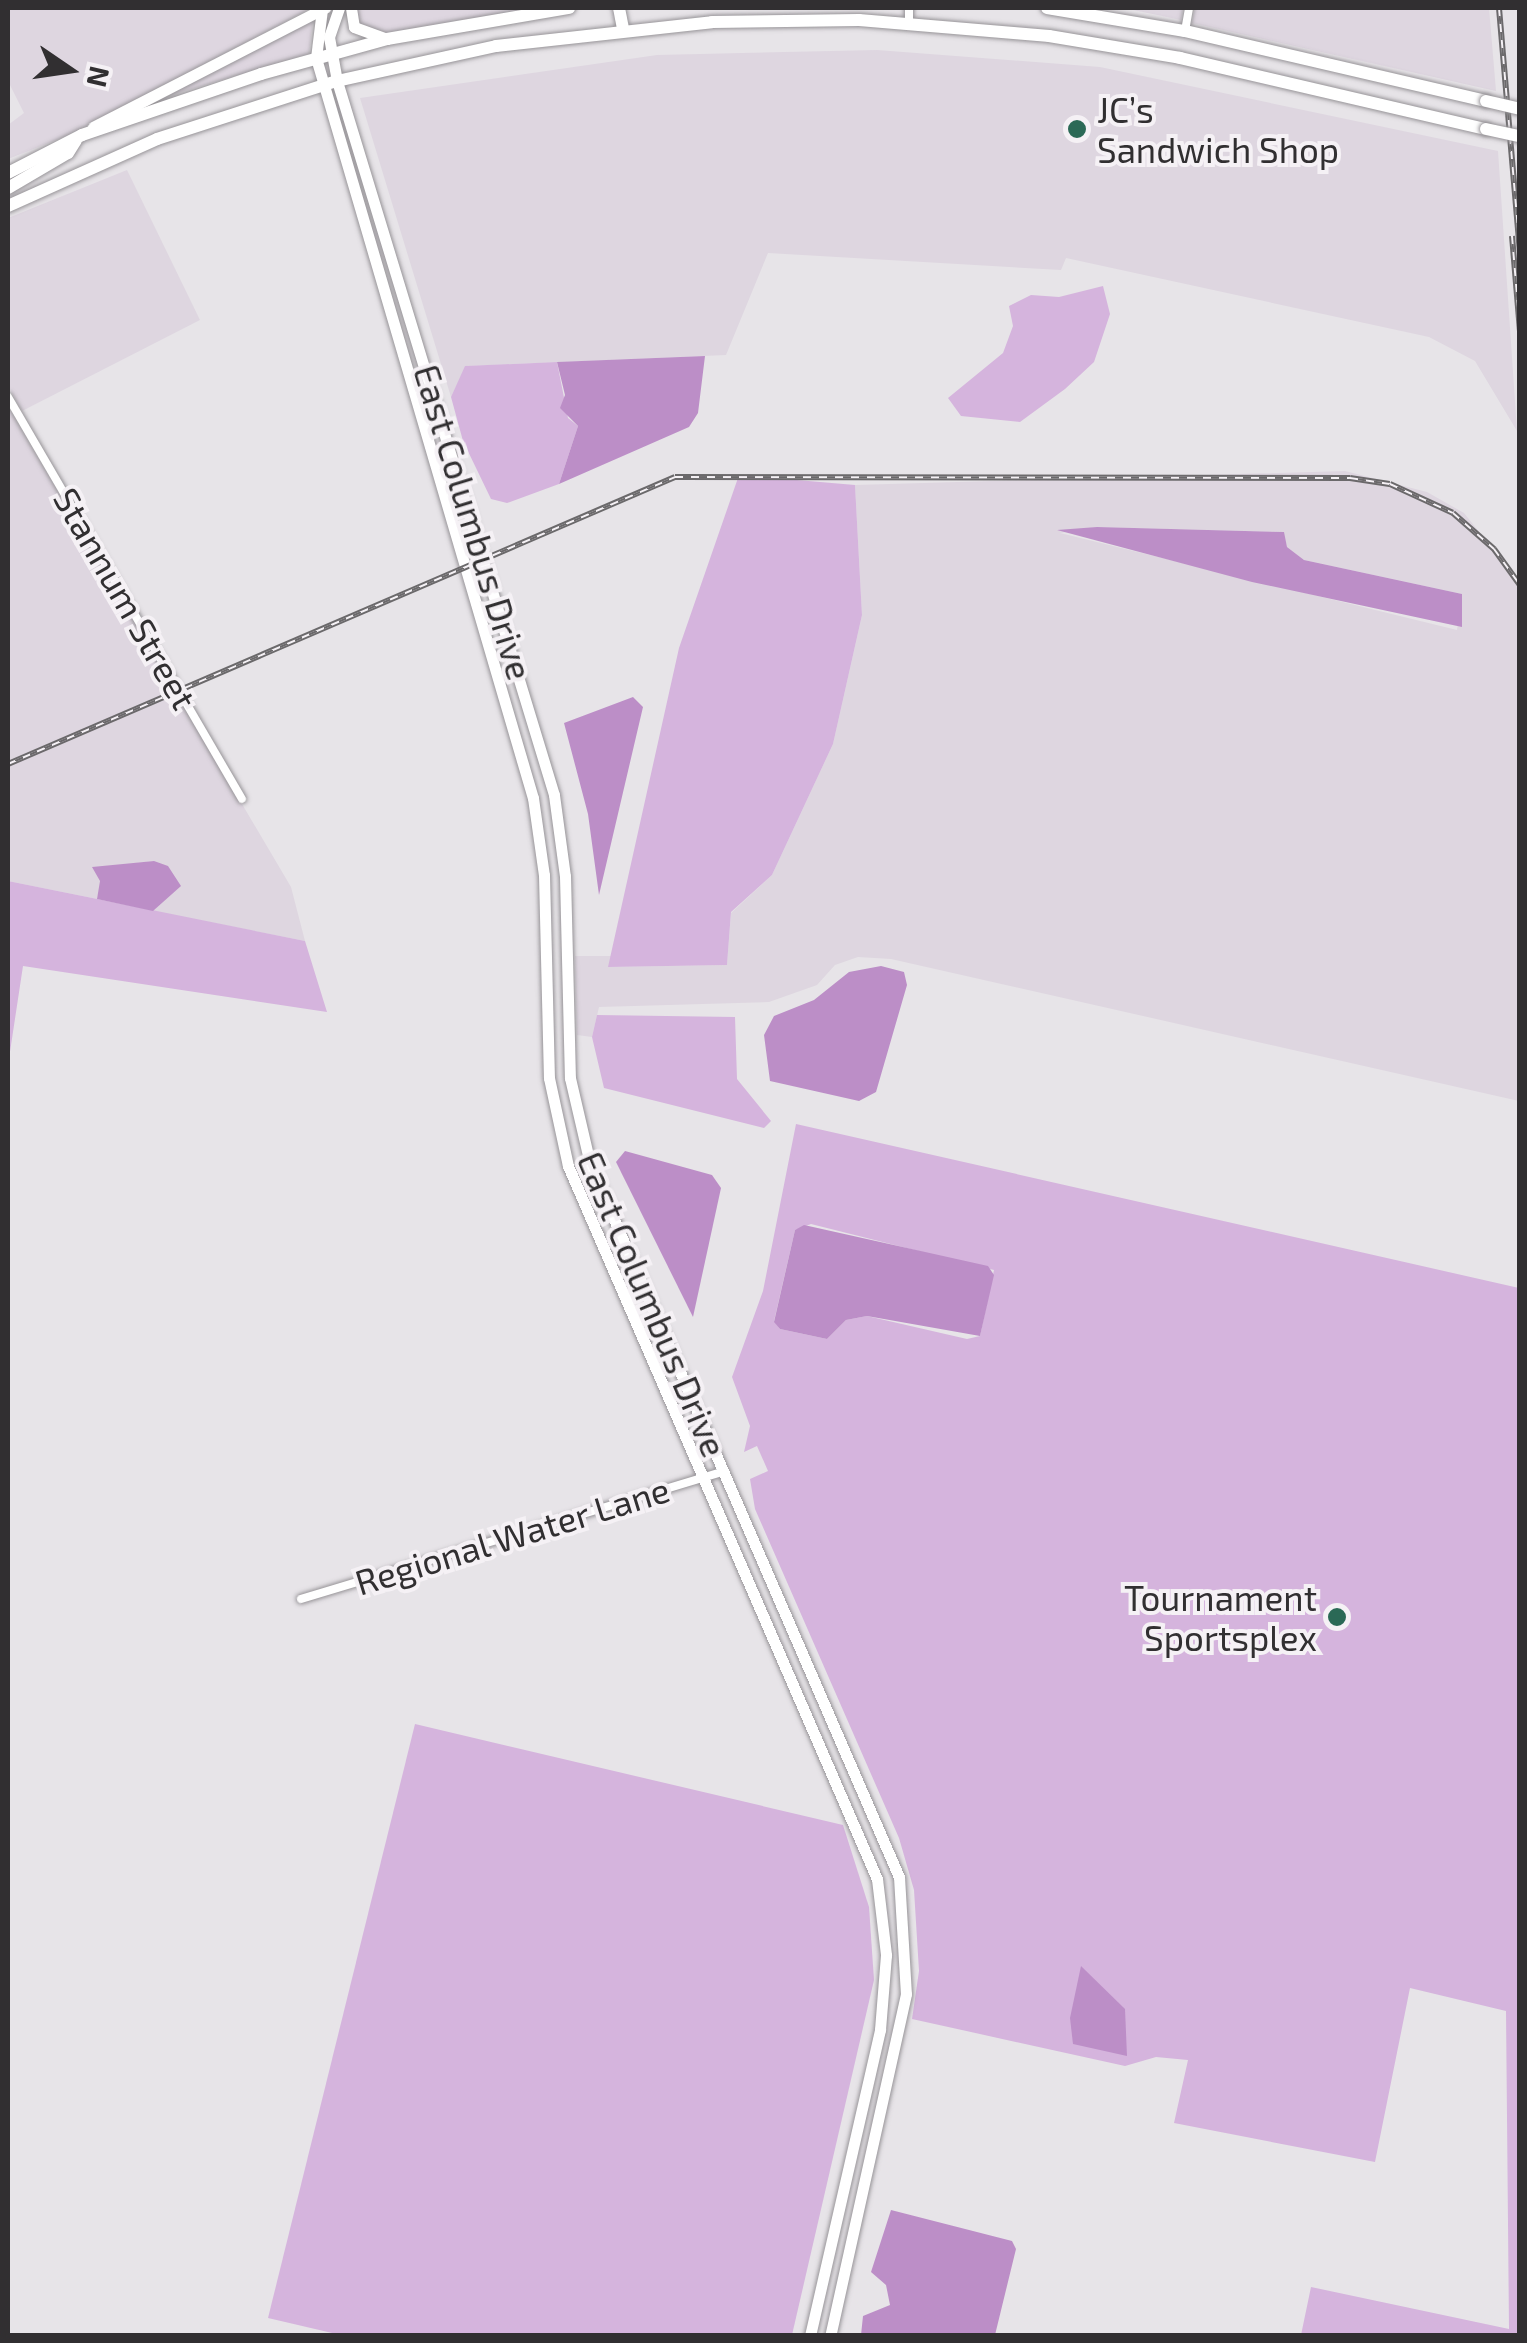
<!DOCTYPE html>
<html>
<head>
<meta charset="utf-8">
<style>
	body { margin:0 }
	#map { position:relative; width:1527px; height:2343px; overflow:hidden; background:#e7e4e8; font-family:"Exo 2",sans-serif }
	div>[style] { position:absolute }
	[style*='--x'] { left:calc(var(--x)*1px); top:calc(var(--y)*1px); width:calc(var(--w)*1px); rotate:calc(var(--a)*1deg) }
	.built>* { inset:0; background:#ded6e0 }
	.green>* { inset:0; background:#d5b4dd }
	.water>* { inset:0; background:#bc8ec7 }
	.roads { filter:drop-shadow(0 0 2px #979498) drop-shadow(0 0 2px #979498) }
	.street>* { height:8px; margin:-4px; padding:0 4px; transform-origin:4px; border-radius:4px; background:#fff }
	.secondary>* { height:11px; margin:-5.5px; padding:0 5.5px; transform-origin:5.5px; border-radius:5.5px; background:#fff }
	.primary>* { height:12px; margin:-6px; padding:0 6px; transform-origin:6px; border-radius:6px; background:#fff }
	.rail>* { height:6px; margin-top:-3px; transform-origin:0; background:repeating-linear-gradient(90deg,#f5f1f5 0 8px,#6b696b 0 16px); box-sizing:border-box; border-block:2px solid #6b696b }
	.bridges { filter:drop-shadow(0 0 2px #979498) drop-shadow(0 0 2px #979498) }
	.primary-bridge>* { height:12px; margin:-6px; padding:0 6px; transform-origin:6px; border-radius:6px; background:#fff }
	.dots>* { width:28px; height:28px; translate:-50% -50%; box-sizing:border-box; border:5px solid #f5f1f5; border-radius:50% }
	span { translate:-50% -50%; white-space:nowrap; text-align:center; line-height:1.15; -webkit-text-stroke:8px #f5f1f5; paint-order:stroke }
	.poi-label { font-size:35px; color:#312f31 }
	.left { translate:0 -50%; text-align:left }
	.right { translate:-100% -50%; text-align:right }
	.street-label { font-size:35px; color:#312f31 }
	.frame { position:absolute; inset:0; border:10px solid #312f31; pointer-events:none }
	.north { position:absolute; left:20px; top:20px; width:100px; height:100px; -webkit-text-stroke:8px #f5f1f5; paint-order:stroke; rotate:103deg; font-size:28px; font-weight:700; line-height:40px; text-align:center; color:#312f31 }
	.north::after { content:''; display:block; margin:auto; width:35px; height:45px; background:#312f31; clip-path:polygon(50% 0,100% 100%,50% 72%,0 100%) }
</style>
</head>
<body>
<div id="map">
	<div class="built">
		<div style="clip-path:polygon(8px 8px,311px 8px,74px 133px,8px 159px,8px 125px,24px 113px,8px 81px)"></div>
		<div style="clip-path:polygon(357px 8px,533px 8px,384px 34px,359px 25px)"></div>
		<div style="clip-path:polygon(1124px 8px,1183px 8px,1181px 20px)"></div>
		<div style="clip-path:polygon(1195px 8px,1489px 8px,1496px 91px,1192px 23px)"></div>
		<div style="clip-path:polygon(313px 18px,309px 54px,161px 98px)"></div>
		<div style="clip-path:polygon(877px 50px,1100px 67px,1498px 151px,1517px 431px,1475px 361px,1429px 337px,1066px 258px,1061px 270px,768px 253px,726px 355px,466px 366px,451px 397px,360px 98px,657px 55px)"></div>
		<div style="clip-path:polygon(127px 170px,200px 320px,22px 411px,8px 386px,8px 218px)"></div>
		<div style="clip-path:polygon(8px 407px,291px 887px,305px 941px,153px 911px,180px 886px,154px 861px,93px 868px,101px 881px,97px 899px,8px 881px)"></div>
		<div style="clip-path:polygon(evenodd,1345px 471px,1427px 492px,1464px 513px,1519px 582px,1519px 1101px,891px 959px,858px 957px,835px 965px,817px 985px,769px 1002px,599px 1007px,592px 1037px,577px 1035px,575px 956px,611px 956px,609px 967px,727px 965px,731px 913px,772px 875px,833px 744px,862px 615px,855px 485px,1345px 471px,1097px 527px,1283px 532px,1287px 547px,1304px 560px,1462px 594px,1457px 630px,1060px 533px,1097px 527px)"></div>
	</div>
	<div class="green">
		<div style="clip-path:polygon(1103px 286px,1110px 314px,1094px 362px,1065px 389px,1020px 422px,961px 416px,948px 398px,1003px 353px,1013px 326px,1009px 306px,1031px 295px,1059px 297px)"></div>
		<div style="clip-path:polygon(557px 362px,568px 418px,578px 426px,559px 484px,507px 503px,491px 499px,463px 441px,451px 397px,465px 366px)"></div>
		<div style="clip-path:polygon(739px 475px,855px 485px,862px 615px,833px 744px,772px 875px,731px 912px,727px 965px,608px 967px,679px 648px)"></div>
		<div style="clip-path:polygon(8px 881px,305px 941px,327px 1012px,23px 966px,8px 1065px)"></div>
		<div style="clip-path:polygon(597px 1015px,735px 1017px,737px 1079px,771px 1121px,764px 1128px,604px 1088px,592px 1037px)"></div>
		<div style="clip-path:polygon(evenodd,796px 1124px,1519px 1288px,1519px 2335px,1301px 2335px,1311px 2287px,1509px 2329px,1506px 2011px,1410px 1988px,1375px 2162px,1174px 2123px,1188px 2060px,1156px 2057px,1125px 2066px,912px 2019px,919px 1971px,914px 1890px,899px 1838px,755px 1509px,750px 1479px,768px 1471px,757px 1446px,744px 1452px,750px 1426px,732px 1377px,763px 1291px,796px 1124px,811px 1224px,994px 1270px,980px 1336px,967px 1339px,867px 1316px,846px 1320px,827px 1339px,780px 1329px,774px 1321px,795px 1230px,811px 1224px)"></div>
		<div style="clip-path:polygon(415px 1724px,843px 1825px,869px 1907px,874px 1980px,792px 2335px,345px 2336px,268px 2318px)"></div>
	</div>
	<div class="water">
		<div style="clip-path:polygon(705px 356px,698px 413px,689px 427px,559px 484px,578px 426px,560px 408px,565px 395px,557px 362px)"></div>
		<div style="clip-path:polygon(1097px 527px,1284px 532px,1287px 547px,1304px 560px,1462px 594px,1462px 627px,1252px 582px,1057px 530px)"></div>
		<div style="clip-path:polygon(633px 697px,643px 707px,599px 895px,588px 814px,564px 723px)"></div>
		<div style="clip-path:polygon(154px 861px,168px 866px,181px 886px,153px 911px,97px 899px,100px 881px,92px 867px)"></div>
		<div style="clip-path:polygon(881px 966px,904px 972px,907px 985px,876px 1092px,859px 1101px,770px 1081px,764px 1035px,774px 1016px,814px 1000px,849px 972px)"></div>
		<div style="clip-path:polygon(625px 1151px,712px 1175px,721px 1188px,693px 1317px,616px 1162px)"></div>
		<div style="clip-path:polygon(804px 1225px,988px 1266px,994px 1275px,980px 1336px,867px 1316px,846px 1320px,827px 1339px,780px 1329px,774px 1322px,795px 1230px)"></div>
		<div style="clip-path:polygon(1081px 1966px,1125px 2009px,1127px 2056px,1073px 2044px,1070px 2018px)"></div>
		<div style="clip-path:polygon(891px 2210px,1012px 2241px,1016px 2249px,995px 2335px,861px 2335px,863px 2316px,890px 2305px,886px 2285px,871px 2272px)"></div>
	</div>
	<div class="roads">
		<div class="street">
			<div style="--x:909;--y:23;--w:15;--a:-90"></div>
			<div style="--x:1185;--y:31;--w:23;--a:-80"></div>
			<div style="--x:8;--y:397;--w:465;--a:59.8"></div>
			<div style="--x:301;--y:1599;--w:442;--a:-16.8"></div>
		</div>
		<div class="secondary">
			<div style="--x:339;--y:8;--w:31;--a:109"></div>
			<div style="--x:329;--y:37;--w:45;--a:79.7"></div>
			<div style="--x:337;--y:81;--w:746;--a:73.09"></div>
			<div style="--x:554;--y:795;--w:82;--a:82.3"></div>
			<div style="--x:565;--y:876;--w:202;--a:88.6"></div>
			<div style="--x:570;--y:1078;--w:88;--a:76.9"></div>
			<div style="--x:590;--y:1164;--w:777;--a:66.57"></div>
			<div style="--x:899;--y:1877;--w:117;--a:86.6"></div>
			<div style="--x:906;--y:1994;--w:350;--a:102.5"></div>
			<div style="--x:351;--y:8;--w:19;--a:81"></div>
			<div style="--x:354;--y:27;--w:35;--a:20"></div>
			<div style="--x:322;--y:9;--w:49;--a:97"></div>
			<div style="--x:316;--y:58;--w:771;--a:73.66"></div>
			<div style="--x:533;--y:798;--w:78;--a:81.9"></div>
			<div style="--x:544;--y:875;--w:203;--a:88.6"></div>
			<div style="--x:549;--y:1078;--w:90;--a:77.8"></div>
			<div style="--x:568;--y:1166;--w:777;--a:66.57"></div>
			<div style="--x:877;--y:1879;--w:77;--a:83.2"></div>
			<div style="--x:886;--y:1955;--w:75;--a:94.6"></div>
			<div style="--x:880;--y:2030;--w:314;--a:102.9"></div>
			<div style="--x:93;--y:127;--w:261;--a:-27.2"></div>
		</div>
		<div class="primary">
			<div style="--x:619;--y:8;--w:21;--a:79"></div>
			<div style="--x:1047;--y:8;--w:140;--a:9.5"></div>
			<div style="--x:1185;--y:31;--w:309;--a:13.1"></div>
			<div style="--x:8;--y:173;--w:83;--a:-27.2"></div>
			<div style="--x:82;--y:135;--w:189;--a:-18.8"></div>
			<div style="--x:261;--y:74;--w:131;--a:-15.5"></div>
			<div style="--x:387;--y:39;--w:185;--a:-9.7"></div>
			<div style="--x:8;--y:188;--w:69;--a:-30.3"></div>
			<div style="--x:68;--y:153;--w:15;--a:-58"></div>
			<div style="--x:8;--y:206;--w:163;--a:-24.2"></div>
			<div style="--x:157;--y:139;--w:189;--a:-17.9"></div>
			<div style="--x:337;--y:81;--w:163;--a:-12.4"></div>
			<div style="--x:496;--y:46;--w:217;--a:-6.3"></div>
			<div style="--x:712;--y:22;--w:147;--a:-0.8"></div>
			<div style="--x:859;--y:20;--w:191;--a:4.8"></div>
			<div style="--x:1049;--y:36;--w:133;--a:9.5"></div>
			<div style="--x:1180;--y:58;--w:314;--a:13.1"></div>
		</div>
	</div>
	<div class="rail">
		<div style="--x:1499;--y:8;--w:244;--a:85.1"></div>
		<div style="--x:1512;--y:236;--w:95;--a:85.2"></div>
		<div style="--x:8;--y:764;--w:726;--a:-23.28"></div>
		<div style="--x:675;--y:477;--w:675;--a:0.08"></div>
		<div style="--x:1350;--y:478;--w:40;--a:8.5"></div>
		<div style="--x:1390;--y:484;--w:69;--a:24.7"></div>
		<div style="--x:1453;--y:513;--w:55;--a:41.3"></div>
		<div style="--x:1494;--y:549;--w:44;--a:54.2"></div>
	</div>
	<div class="bridges">
		<div class="primary-bridge">
			<div style="--x:1486;--y:101;--w:35;--a:13"></div>
			<div style="--x:1486;--y:129;--w:35;--a:12"></div>
		</div>
	</div>
	<div class="dots">
		<div style="left:1077px;top:129px;background:#2b6956"></div>
		<div style="left:1337px;top:1617px;background:#2b6956"></div>
	</div>
	<div class="poi-label">
		<span class="left" style="left:1097px;top:129px">JC’s<br>Sandwich Shop</span>
		<span class="right" style="left:1317px;top:1617px">Tournament<br>Sportsplex</span>
	</div>
	<div class="street-label">
		<span style="left:474px;top:522px;rotate:73deg">East Columbus Drive</span>
		<span style="left:126px;top:598px;rotate:60deg">Stannum Street</span>
		<span style="left:653px;top:1304px;rotate:67deg">East Columbus Drive</span>
		<span style="left:512px;top:1535px;rotate:-17deg">Regional Water Lane</span>
	</div>
	<div class="frame"></div>
	<div class="north">N</div>
</div>
</body>
</html>
